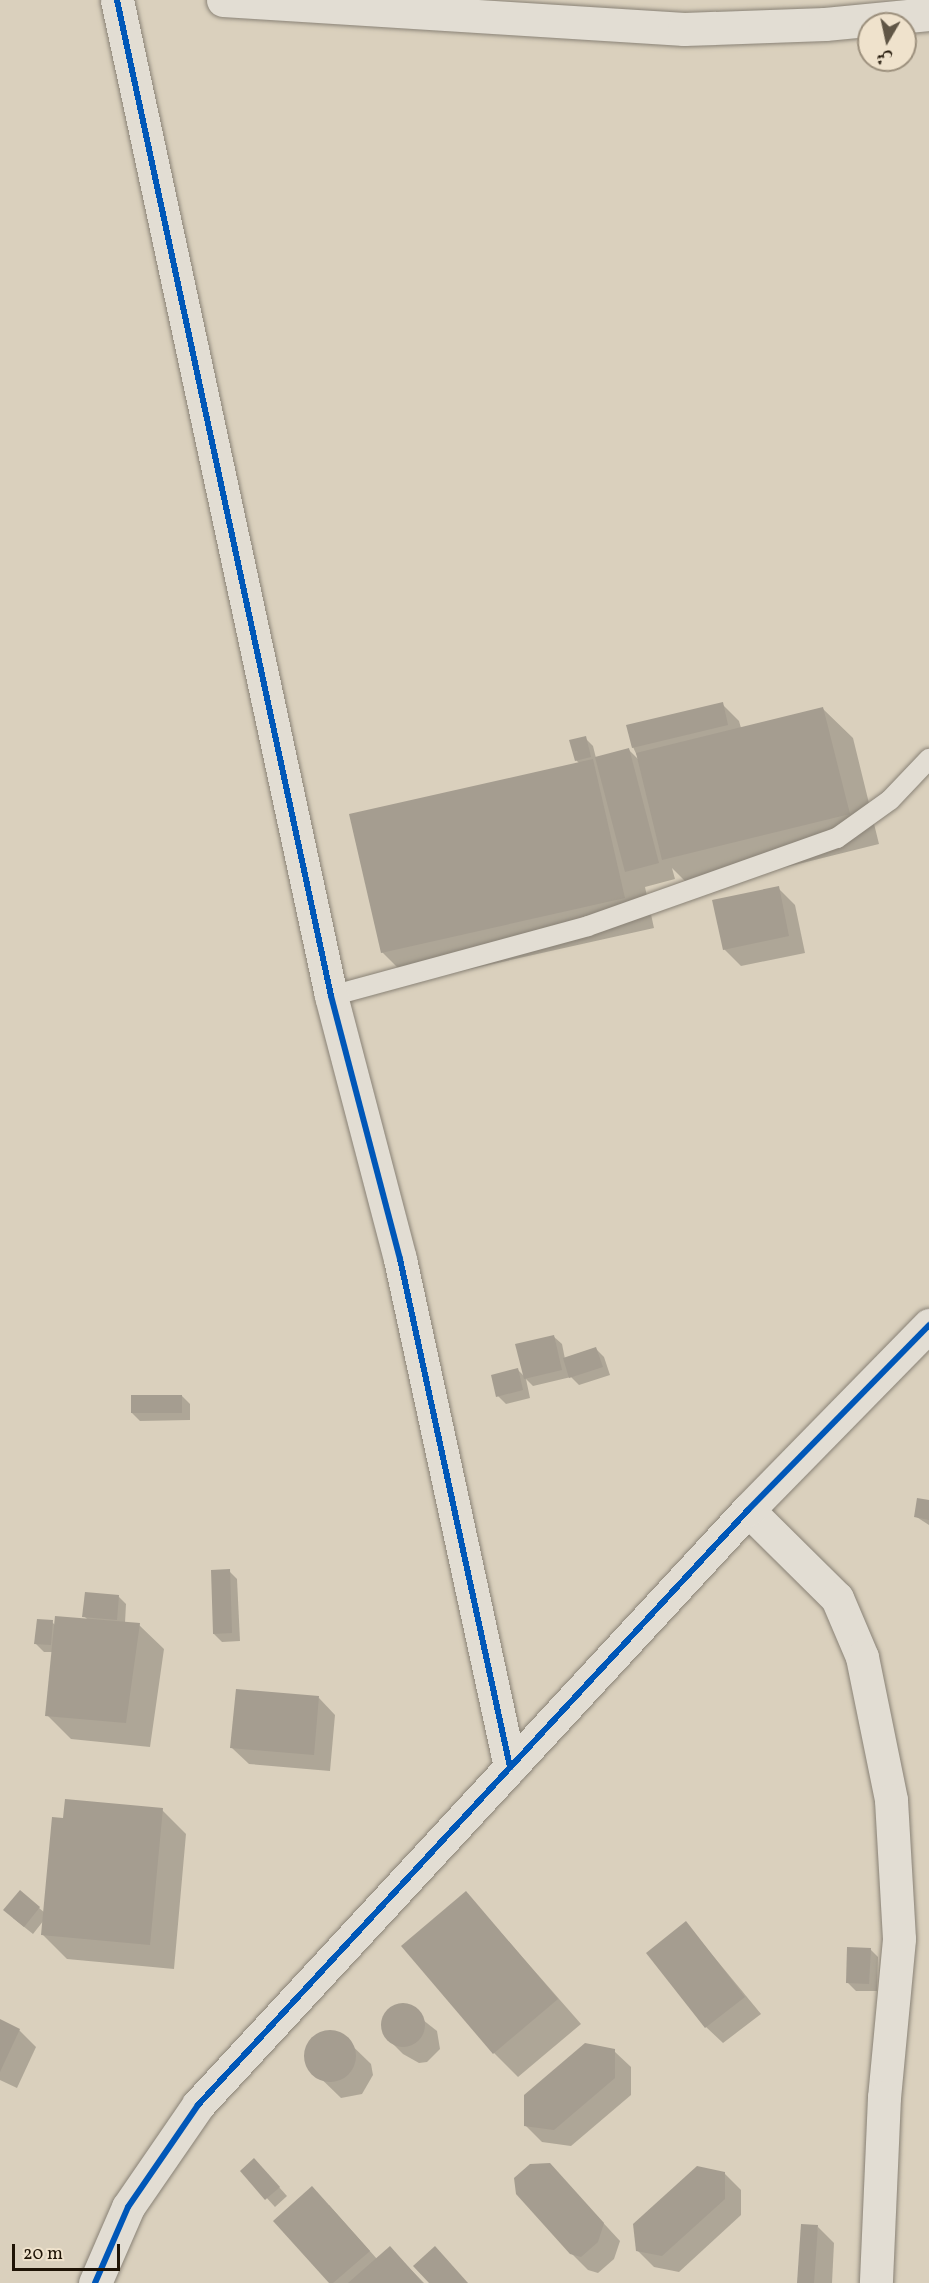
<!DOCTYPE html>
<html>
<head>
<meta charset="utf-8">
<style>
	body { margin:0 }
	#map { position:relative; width:929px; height:2283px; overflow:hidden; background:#dad0bd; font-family:Vollkorn,Amiri,serif }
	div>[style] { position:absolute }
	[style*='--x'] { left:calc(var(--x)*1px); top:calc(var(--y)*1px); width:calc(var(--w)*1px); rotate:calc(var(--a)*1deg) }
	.shadow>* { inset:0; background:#0003 }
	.building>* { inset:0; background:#a59d90 }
	.round { border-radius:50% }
	.roads { filter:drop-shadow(0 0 2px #898276) drop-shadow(0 0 2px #898276) }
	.service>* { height:20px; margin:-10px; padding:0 10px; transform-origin:10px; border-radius:10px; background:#e2ddd3 }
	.minor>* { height:33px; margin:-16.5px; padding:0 16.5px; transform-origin:16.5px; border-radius:16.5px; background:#e2ddd3 }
	.tertiary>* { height:33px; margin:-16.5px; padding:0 16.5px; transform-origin:16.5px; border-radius:16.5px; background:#e2ddd3 }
	.cycleway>* { height:6px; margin:-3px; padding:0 3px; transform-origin:3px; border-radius:3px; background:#0057b8 }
	span { translate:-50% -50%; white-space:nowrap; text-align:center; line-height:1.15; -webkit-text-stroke:5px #efe2cc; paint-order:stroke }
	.north { position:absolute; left:857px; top:12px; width:60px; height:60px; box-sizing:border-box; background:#efe2cc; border:2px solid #9c907d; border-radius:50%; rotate:189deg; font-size:16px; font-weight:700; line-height:24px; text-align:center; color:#1f1406 }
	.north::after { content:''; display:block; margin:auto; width:21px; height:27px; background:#605646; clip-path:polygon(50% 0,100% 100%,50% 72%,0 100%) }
	.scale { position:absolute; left:12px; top:2244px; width:108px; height:27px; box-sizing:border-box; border:3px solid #1f1406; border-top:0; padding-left:8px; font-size:18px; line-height:21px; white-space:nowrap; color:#1f1406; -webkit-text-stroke:4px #efe2cc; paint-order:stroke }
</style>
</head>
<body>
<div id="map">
	<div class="shadow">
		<div style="clip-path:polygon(722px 704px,739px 721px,741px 728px,822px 708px,853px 738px,879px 844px,694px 890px,672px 868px,675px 879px,645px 887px,654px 928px,412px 982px,382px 952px,580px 764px,576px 760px,585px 738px,593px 746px,596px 758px,629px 750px,639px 760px,633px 747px)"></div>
		<div style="clip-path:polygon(778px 888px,795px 905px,805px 953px,741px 966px,724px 949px)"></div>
		<div style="clip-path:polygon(553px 1336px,562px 1344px,565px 1359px,596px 1349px,604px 1357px,610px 1375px,579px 1385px,571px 1377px,533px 1386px,526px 1379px,530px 1398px,506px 1404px,498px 1396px,518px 1370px,525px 1377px)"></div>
		<div style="clip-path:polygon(182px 1396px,190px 1404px,190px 1420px,140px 1421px,132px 1413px)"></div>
		<div style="clip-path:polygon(929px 1502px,929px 1525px,915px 1516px)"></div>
		<div style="clip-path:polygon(229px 1571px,237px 1579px,240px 1641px,222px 1642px,214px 1634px)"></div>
		<div style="clip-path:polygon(118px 1596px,126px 1604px,125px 1623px,139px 1625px,164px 1649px,150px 1747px,71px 1739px,47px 1715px,53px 1652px,44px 1652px,36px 1644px,52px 1622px,55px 1625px,88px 1620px,84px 1616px)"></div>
		<div style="clip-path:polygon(319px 1698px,335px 1715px,330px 1771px,249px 1764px,232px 1748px)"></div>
		<div style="clip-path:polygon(162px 1810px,186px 1834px,174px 1969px,67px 1959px,43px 1935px,44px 1920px,33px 1934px,13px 1918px,20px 1892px,45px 1913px,64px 1820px)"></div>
		<div style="clip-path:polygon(466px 1893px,581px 2024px,518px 2077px,494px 2053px)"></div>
		<div style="clip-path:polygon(686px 1923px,761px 2014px,723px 2043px,706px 2027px)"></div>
		<div style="clip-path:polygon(870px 1949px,878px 1957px,877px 1991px,856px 1991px,847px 1982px)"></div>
		<div style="clip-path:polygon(404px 2005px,437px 2031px,440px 2049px,427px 2062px,419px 2063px,403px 2054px,386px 2037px,383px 2019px,387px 2011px)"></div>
		<div style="clip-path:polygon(0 2021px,19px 2030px,36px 2047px,17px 2088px,0 2080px)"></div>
		<div style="clip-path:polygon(338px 2032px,371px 2064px,373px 2075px,362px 2094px,341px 2098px,307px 2065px,305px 2055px,316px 2036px)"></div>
		<div style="clip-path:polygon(614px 2051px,631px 2067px,631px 2095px,571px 2146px,542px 2142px,525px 2125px)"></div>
		<div style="clip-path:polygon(550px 2165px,620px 2241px,614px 2259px,598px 2273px,588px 2270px,571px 2253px)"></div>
		<div style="clip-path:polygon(262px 2168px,287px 2196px,275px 2207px,242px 2171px)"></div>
		<div style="clip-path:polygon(724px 2173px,741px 2190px,741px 2215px,679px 2272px,654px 2267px,637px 2250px)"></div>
		<div style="clip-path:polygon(329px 2205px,377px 2259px,390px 2248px,424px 2283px,331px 2283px)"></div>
		<div style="clip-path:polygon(818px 2227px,834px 2243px,832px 2283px,798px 2283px)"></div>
	</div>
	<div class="building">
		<div style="clip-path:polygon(723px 702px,728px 725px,632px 748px,626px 725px)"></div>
		<div style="clip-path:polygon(823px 707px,850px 814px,662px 860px,636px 753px)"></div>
		<div style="clip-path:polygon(586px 736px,591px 757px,575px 761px,569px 740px)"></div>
		<div style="clip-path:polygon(629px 748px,659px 863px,625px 872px,595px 757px)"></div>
		<div style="clip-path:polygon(593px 759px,625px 898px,381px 953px,349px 814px)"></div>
		<div style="clip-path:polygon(779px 886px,789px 936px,723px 950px,712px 900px)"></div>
		<div style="clip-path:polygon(554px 1335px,562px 1370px,524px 1379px,515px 1344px)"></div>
		<div style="clip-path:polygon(596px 1347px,603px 1367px,569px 1378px,563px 1358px)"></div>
		<div style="clip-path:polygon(518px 1368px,523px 1390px,496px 1397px,491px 1375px)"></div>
		<div style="clip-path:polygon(131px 1395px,182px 1395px,182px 1413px,131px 1413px)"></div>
		<div style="clip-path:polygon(917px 1498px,929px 1500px,929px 1520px,914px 1517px)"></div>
		<div style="clip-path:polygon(230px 1569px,232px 1633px,213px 1634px,211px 1570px)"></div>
		<div style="clip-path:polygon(85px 1592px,119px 1595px,117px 1620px,82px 1617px)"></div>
		<div style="clip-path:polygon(55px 1616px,140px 1623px,126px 1723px,45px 1716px)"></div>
		<div style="clip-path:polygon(37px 1619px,53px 1620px,51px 1645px,34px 1644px)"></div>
		<div style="clip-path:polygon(236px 1689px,319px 1696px,314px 1755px,230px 1748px)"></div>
		<div style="clip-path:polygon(65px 1799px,163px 1808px,150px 1945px,41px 1935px,52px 1817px,63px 1818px)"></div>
		<div style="clip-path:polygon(20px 1890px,40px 1907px,24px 1927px,3px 1910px)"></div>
		<div style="clip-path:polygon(466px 1891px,558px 1999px,493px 2054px,401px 1946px)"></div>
		<div style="clip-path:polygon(686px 1921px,745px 1997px,705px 2028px,646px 1953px)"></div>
		<div style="clip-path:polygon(847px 1947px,871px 1948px,869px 1984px,846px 1983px)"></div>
		<div class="round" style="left:381px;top:2003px;width:44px;height:44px"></div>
		<div style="clip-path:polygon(0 2019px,20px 2029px,0 2072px)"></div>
		<div class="round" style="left:304px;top:2030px;width:52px;height:52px"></div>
		<div style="clip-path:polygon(585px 2043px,615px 2049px,615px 2078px,554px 2130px,524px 2126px,524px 2095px)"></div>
		<div style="clip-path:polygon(254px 2158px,280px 2187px,265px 2200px,240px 2171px)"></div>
		<div style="clip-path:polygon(550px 2163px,604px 2223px,598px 2242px,581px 2257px,570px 2254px,516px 2194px,514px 2178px,530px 2164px)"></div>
		<div style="clip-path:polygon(697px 2166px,725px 2172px,725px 2199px,662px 2256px,636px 2251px,633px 2224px)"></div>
		<div style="clip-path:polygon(312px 2186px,370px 2251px,333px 2283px,329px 2283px,273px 2221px)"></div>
		<div style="clip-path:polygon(801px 2224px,818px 2225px,814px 2283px,797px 2283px)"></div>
		<div style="clip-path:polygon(390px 2246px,423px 2283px,348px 2283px)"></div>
		<div style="clip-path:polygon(435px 2246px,468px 2283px,429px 2283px,413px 2266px)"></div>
	</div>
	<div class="roads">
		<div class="service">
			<div style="--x:331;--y:996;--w:266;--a:-15.2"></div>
			<div style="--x:588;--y:926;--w:264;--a:-19.5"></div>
			<div style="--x:837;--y:838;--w:65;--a:-35.6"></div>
			<div style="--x:890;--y:800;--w:57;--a:-46.4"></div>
		</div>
		<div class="minor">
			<div style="--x:117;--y:0;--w:1019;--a:77.87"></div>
			<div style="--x:331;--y:996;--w:272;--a:75.3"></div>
			<div style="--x:400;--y:1259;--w:520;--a:77.78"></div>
			<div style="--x:223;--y:0;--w:462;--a:3.6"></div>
			<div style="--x:684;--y:29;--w:141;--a:-2"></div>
			<div style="--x:825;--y:24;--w:104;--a:-5.5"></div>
			<div style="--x:748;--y:1510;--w:125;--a:44.7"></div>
			<div style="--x:837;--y:1598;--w:64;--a:67"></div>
			<div style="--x:862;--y:1657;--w:146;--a:78.5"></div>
			<div style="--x:891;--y:1800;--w:139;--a:86.7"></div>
			<div style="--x:899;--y:1939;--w:159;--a:95.4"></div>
			<div style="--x:884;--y:2097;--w:186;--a:92.5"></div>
		</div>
		<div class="tertiary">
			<div style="--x:95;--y:2283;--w:83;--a:-66.5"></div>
			<div style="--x:128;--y:2207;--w:124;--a:-55.5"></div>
			<div style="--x:198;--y:2105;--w:810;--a:-47.25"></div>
			<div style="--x:748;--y:1510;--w:259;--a:-45.6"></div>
		</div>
	</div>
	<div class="cycleway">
		<div style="--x:117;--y:0;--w:1019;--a:77.87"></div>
		<div style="--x:331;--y:996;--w:272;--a:75.3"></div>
		<div style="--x:400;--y:1259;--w:520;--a:77.78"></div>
		<div style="--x:95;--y:2283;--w:83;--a:-66.5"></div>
		<div style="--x:128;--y:2207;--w:124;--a:-55.5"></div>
		<div style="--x:198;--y:2105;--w:810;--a:-47.25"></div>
		<div style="--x:748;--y:1510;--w:259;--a:-45.6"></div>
	</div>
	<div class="north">ش</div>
	<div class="scale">20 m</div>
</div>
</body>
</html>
